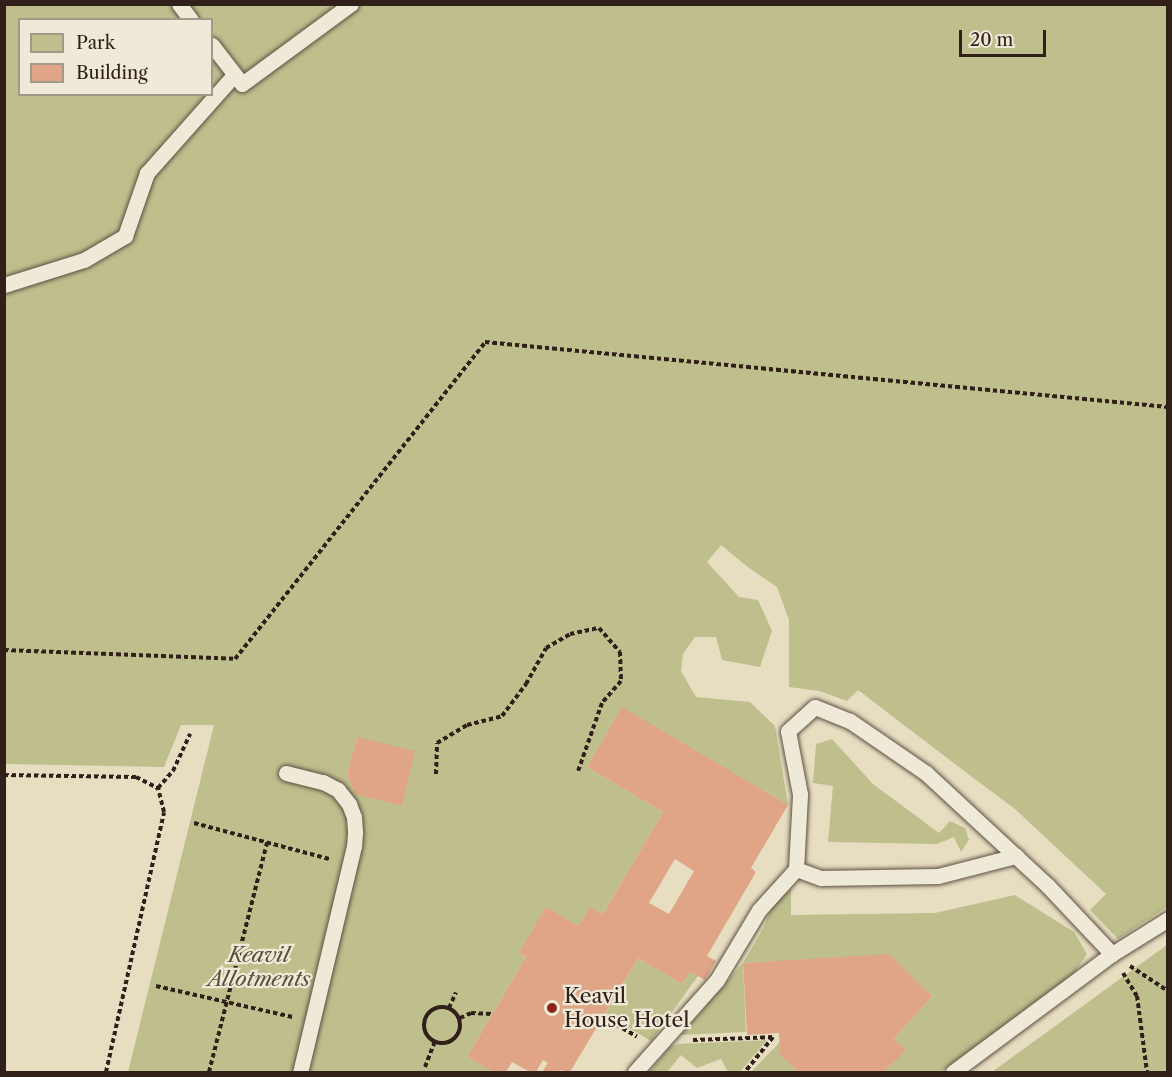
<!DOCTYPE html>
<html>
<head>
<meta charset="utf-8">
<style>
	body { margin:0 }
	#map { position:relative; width:1172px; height:1077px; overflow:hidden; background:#e7dec1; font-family:"Libre Caslon Text",serif }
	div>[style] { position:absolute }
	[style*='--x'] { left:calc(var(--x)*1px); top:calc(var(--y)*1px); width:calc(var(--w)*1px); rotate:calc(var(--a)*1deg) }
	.green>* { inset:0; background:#bebf8d }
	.building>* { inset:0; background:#dfa586 }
	.path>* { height:4px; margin-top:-2px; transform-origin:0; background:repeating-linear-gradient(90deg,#31201a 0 4.5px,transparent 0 7.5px) }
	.path>.ring { margin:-2px; padding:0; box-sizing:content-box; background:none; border:4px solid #31201a; border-radius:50% }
	.roads { filter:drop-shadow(0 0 2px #5e5044) drop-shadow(0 0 2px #5e5044) }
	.lane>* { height:15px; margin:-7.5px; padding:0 7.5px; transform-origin:7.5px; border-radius:7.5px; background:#efead7 }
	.dots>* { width:16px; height:16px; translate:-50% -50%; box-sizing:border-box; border:3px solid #efead7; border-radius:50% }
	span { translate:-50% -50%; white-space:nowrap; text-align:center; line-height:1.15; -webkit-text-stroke:4.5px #efead7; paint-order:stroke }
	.park-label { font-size:21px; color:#5b503c; font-style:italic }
	.poi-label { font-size:21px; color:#31201a }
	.left { translate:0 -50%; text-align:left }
	.frame { position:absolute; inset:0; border:6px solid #31201a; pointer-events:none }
	.legend { position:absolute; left:18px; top:18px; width:195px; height:78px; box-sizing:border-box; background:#efead7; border:2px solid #a3998b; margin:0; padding:8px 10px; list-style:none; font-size:18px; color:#31201a }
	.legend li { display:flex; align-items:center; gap:12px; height:30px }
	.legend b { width:30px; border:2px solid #a3998b }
	.scale { position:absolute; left:959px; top:30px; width:87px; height:27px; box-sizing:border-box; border:3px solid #31201a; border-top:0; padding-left:8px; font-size:18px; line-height:21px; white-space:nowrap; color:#31201a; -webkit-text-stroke:4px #efead7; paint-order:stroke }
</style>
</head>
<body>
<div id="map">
	<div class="green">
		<div style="clip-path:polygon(evenodd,5px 5px,1167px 5px,1167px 907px,1118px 939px,1090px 910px,1106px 894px,1015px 809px,972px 777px,858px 690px,847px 701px,819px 691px,789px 687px,789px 620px,777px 587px,749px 568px,721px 545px,707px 562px,739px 597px,758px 600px,772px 631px,760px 667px,722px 660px,716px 637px,695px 637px,683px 654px,681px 671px,696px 697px,750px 702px,775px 726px,788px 805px,622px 708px,587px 767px,663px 812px,603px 914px,590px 907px,578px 926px,546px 908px,519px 953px,526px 957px,467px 1057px,493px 1072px,128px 1072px,214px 725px,181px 725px,164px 767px,5px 764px,5px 5px,20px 20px,212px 20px,212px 94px,20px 94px,20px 20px,5px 5px,357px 737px,355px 794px,347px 774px,357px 737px)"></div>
		<div style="clip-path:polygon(832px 739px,873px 784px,939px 833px,950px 821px,965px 828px,969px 840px,961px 852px,954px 837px,937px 844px,828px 842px,833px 786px,813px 783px,816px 744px)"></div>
		<div style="clip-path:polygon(791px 889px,791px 915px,935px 913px,1015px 895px,1074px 932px,1087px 954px,1073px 975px,941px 1072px,884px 1072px,905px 1050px,894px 1039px,932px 996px,889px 955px,743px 963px,746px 1032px,681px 1035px,743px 963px,764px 927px,772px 905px)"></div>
		<div style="clip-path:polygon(1167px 945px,1167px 1072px,992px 1072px,1146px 960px)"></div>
		<div style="clip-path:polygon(638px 958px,682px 984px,690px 972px,698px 976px,651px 1041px,605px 1014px)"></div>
		<div style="clip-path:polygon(767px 1040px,740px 1072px,728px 1072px,721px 1059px,697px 1068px,681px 1055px,667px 1072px,649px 1072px,670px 1047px,678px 1044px)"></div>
		<div style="clip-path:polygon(780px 1042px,780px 1055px,799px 1072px,751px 1072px)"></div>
	</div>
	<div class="building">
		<div style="clip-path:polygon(evenodd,622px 707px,788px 805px,751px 868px,756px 872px,707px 956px,716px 961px,705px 980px,690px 972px,682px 984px,638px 958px,570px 1072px,560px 1070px,558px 1072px,542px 1072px,548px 1063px,543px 1060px,536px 1072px,530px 1072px,512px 1062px,506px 1072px,493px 1072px,467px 1057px,526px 957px,519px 953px,546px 907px,578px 926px,590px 907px,603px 914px,663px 812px,587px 767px,622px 707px,675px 859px,694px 871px,669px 914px,649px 903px,675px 859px)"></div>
		<div style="clip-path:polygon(357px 737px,415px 751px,402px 806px,355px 794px,347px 774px)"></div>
		<div style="clip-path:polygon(889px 954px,932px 996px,894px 1039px,906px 1050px,884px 1072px,799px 1072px,780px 1055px,779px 1033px,747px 1035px,743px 963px)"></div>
	</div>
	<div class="path">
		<div style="--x:4;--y:650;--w:231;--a:2.2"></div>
		<div style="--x:235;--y:659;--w:404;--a:-51.7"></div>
		<div style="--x:485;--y:342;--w:686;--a:5.44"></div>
		<div style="--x:436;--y:774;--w:31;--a:-88"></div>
		<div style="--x:437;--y:743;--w:35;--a:-31"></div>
		<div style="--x:467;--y:725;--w:36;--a:-14"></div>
		<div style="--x:502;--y:716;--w:40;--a:-53"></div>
		<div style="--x:526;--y:684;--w:41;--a:-60.9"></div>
		<div style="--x:546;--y:648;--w:28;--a:-30"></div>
		<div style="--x:570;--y:634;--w:30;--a:-12"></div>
		<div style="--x:599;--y:628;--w:32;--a:49"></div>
		<div style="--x:620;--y:652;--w:29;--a:88"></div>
		<div style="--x:621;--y:681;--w:29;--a:131"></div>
		<div style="--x:602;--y:703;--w:72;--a:109.4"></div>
		<div style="--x:4;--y:775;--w:132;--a:0.9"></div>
		<div style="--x:136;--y:777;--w:25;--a:27"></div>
		<div style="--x:158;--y:788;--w:23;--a:-49"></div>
		<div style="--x:173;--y:771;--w:41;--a:-65.3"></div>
		<div style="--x:194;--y:823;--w:140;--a:14.9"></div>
		<div style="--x:1130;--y:966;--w:45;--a:33.3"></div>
		<div style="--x:1123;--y:973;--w:27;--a:59"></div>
		<div style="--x:1137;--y:996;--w:77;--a:82.5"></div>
		<div style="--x:156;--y:986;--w:140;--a:12.8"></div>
		<div class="ring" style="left:424px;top:1007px;width:32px;height:32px"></div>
		<div style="--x:449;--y:1008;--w:17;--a:-66"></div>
		<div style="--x:603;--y:1017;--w:39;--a:30"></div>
		<div style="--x:460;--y:1018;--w:12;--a:-24"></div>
		<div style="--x:471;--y:1013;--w:21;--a:3"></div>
		<div style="--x:693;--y:1040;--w:80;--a:-2.1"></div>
		<div style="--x:773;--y:1037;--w:45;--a:128.7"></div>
		<div style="--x:425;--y:1067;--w:26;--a:-69"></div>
		<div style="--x:106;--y:1072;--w:266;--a:-77.4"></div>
		<div style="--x:164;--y:812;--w:25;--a:-104"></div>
		<div style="--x:209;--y:1072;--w:237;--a:-75.8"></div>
	</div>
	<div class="roads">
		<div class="lane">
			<div style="--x:179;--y:4;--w:20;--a:53"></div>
			<div style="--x:212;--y:45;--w:49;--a:52.4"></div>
			<div style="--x:242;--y:84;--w:135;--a:-36.3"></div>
			<div style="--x:4;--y:285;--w:84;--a:-17.4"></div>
			<div style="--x:84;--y:260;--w:48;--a:-30.3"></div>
			<div style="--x:125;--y:236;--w:67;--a:-70.8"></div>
			<div style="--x:147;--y:173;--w:131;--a:-48.4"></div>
			<div style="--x:286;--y:773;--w:38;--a:14"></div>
			<div style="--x:323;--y:782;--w:17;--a:28"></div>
			<div style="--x:338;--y:790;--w:18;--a:52"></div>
			<div style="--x:349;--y:804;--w:14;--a:69"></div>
			<div style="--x:354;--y:817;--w:16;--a:86"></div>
			<div style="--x:355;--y:833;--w:13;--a:94"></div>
			<div style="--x:354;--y:846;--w:232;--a:103.4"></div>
			<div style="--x:796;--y:869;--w:27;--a:20"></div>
			<div style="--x:821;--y:878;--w:117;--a:-1"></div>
			<div style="--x:938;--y:876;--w:81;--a:-14.4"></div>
			<div style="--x:635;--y:1072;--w:123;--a:-48.3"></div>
			<div style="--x:717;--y:980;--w:82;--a:-59"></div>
			<div style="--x:759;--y:910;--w:55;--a:-47.9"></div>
			<div style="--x:796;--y:869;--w:75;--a:-86.9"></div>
			<div style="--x:800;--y:794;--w:64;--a:-100.8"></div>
			<div style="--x:788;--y:731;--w:36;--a:-42"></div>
			<div style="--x:815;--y:707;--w:38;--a:22"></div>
			<div style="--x:850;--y:721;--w:92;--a:34.4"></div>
			<div style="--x:926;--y:773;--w:165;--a:42.8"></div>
			<div style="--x:1047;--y:885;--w:95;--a:46.7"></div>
			<div style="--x:953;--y:1072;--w:198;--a:-36.6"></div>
			<div style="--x:1112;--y:954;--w:66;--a:-32"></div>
		</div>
	</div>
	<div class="dots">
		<div style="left:552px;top:1008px;background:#8f2418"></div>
	</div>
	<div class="park-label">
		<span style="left:259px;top:967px">Keavil<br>Allotments</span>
	</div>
	<div class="poi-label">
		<span class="left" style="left:564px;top:1008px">Keavil<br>House Hotel</span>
	</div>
	<div class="frame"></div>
	<ul class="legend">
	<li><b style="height:16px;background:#bebf8d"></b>Park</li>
	<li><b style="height:16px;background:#dfa586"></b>Building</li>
	</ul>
	<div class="scale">20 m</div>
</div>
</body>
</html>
